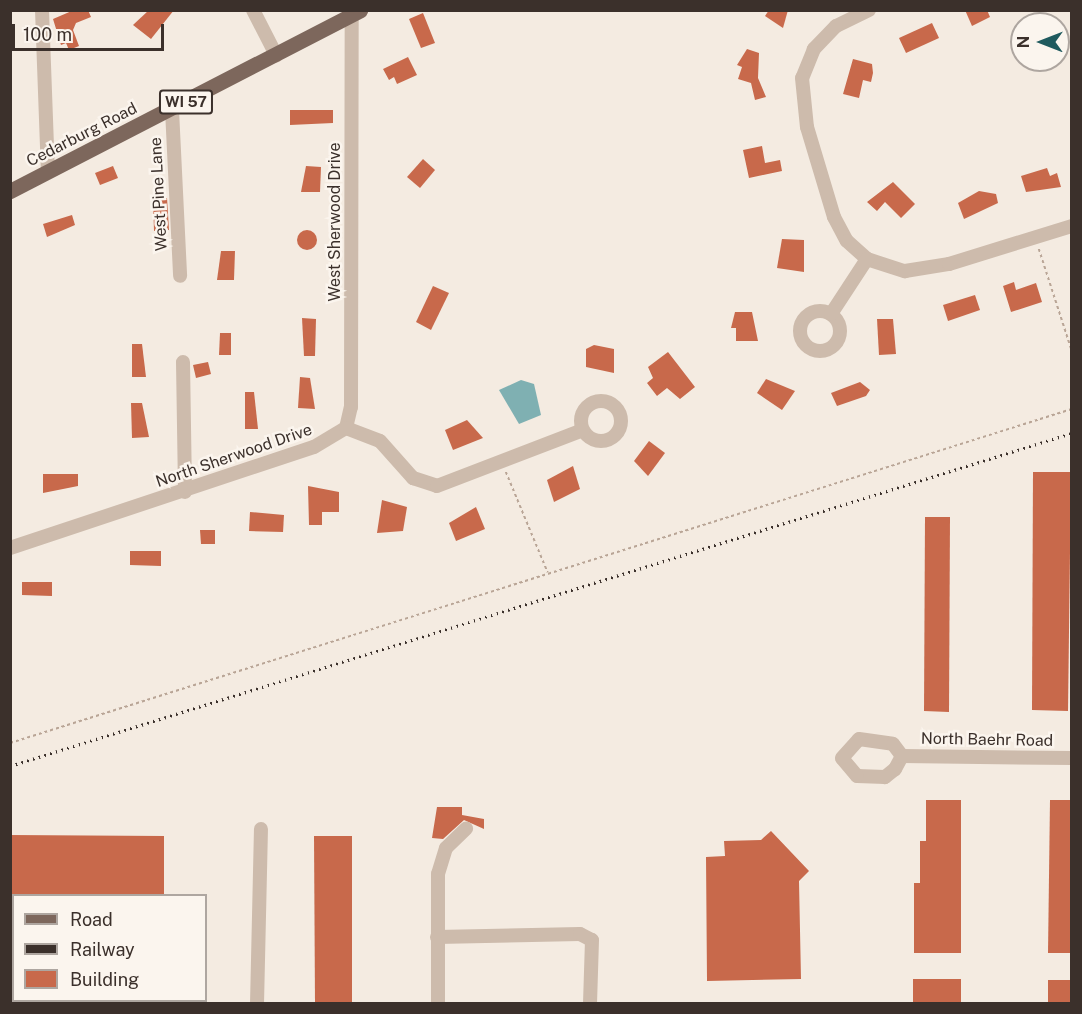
<!DOCTYPE html>
<html>
<head>
<meta charset="utf-8">
<style>
	body { margin:0 }
	#map { position:relative; width:1082px; height:1014px; overflow:hidden; background:#f4ebe1; font-family:"Public Sans",sans-serif }
	div>[style] { position:absolute }
	[style*='--x'] { left:calc(var(--x)*1px); top:calc(var(--y)*1px); width:calc(var(--w)*1px); rotate:calc(var(--a)*1deg) }
	.water>* { inset:0; background:#7fb0b2 }
	.building>* { inset:0; background:#c8694b }
	.round { border-radius:50% }
	.path>* { height:1.5px; margin-top:-0.75px; transform-origin:0; background:repeating-linear-gradient(90deg,#b9a596 0 3px,transparent 0 6px) }
	.minor>* { height:14px; margin:-7px; padding:0 7px; transform-origin:7px; border-radius:7px; background:#cdbbac }
	.minor>.ring { margin:-7px; padding:0; box-sizing:content-box; background:none; border:14px solid #cdbbac; border-radius:50% }
	.major>* { height:15px; margin:-7.5px; padding:0 7.5px; transform-origin:7.5px; border-radius:7.5px; background:#7d675c }
	.rail>* { height:3px; margin-top:-1.5px; transform-origin:0; background:repeating-linear-gradient(90deg,#3b302b 0 1.5px,transparent 0 6px) }
	span { translate:-50% -50%; white-space:nowrap; text-align:center; line-height:1.15; -webkit-text-stroke:5px #fbf5ee; paint-order:stroke }
	.shield-label span { padding:2px 4px; background:#fbf5ee; border:2px solid; border-radius:4px; -webkit-text-stroke-width:0 }
	.shield-label { font-size:15px; color:#3b302b; font-weight:700 }
	.street-label { font-size:16px; color:#3b302b }
	.frame { position:absolute; inset:0; border:12px solid #3b302b; pointer-events:none }
	.legend { position:absolute; left:12px; top:894px; width:195px; height:108px; box-sizing:border-box; background:#fbf5ee; border:2px solid #aea6a0; margin:0; padding:8px 10px; list-style:none; font-size:18px; color:#3b302b }
	.legend li { display:flex; align-items:center; gap:12px; height:30px }
	.legend b { width:30px; border:2px solid #aea6a0 }
	.north { position:absolute; left:1010px; top:12px; width:60px; height:60px; box-sizing:border-box; background:#fbf5ee; border:2px solid #aea6a0; border-radius:50%; rotate:270deg; font-size:16px; font-weight:700; line-height:24px; text-align:center; color:#3b302b }
	.north::after { content:''; display:block; margin:auto; width:21px; height:27px; background:#1f5a5e; clip-path:polygon(50% 0,100% 100%,50% 72%,0 100%) }
	.scale { position:absolute; left:12px; top:24px; width:152px; height:27px; box-sizing:border-box; border:3px solid #3b302b; border-top:0; padding-left:8px; font-size:18px; line-height:21px; white-space:nowrap; color:#3b302b; -webkit-text-stroke:4px #fbf5ee; paint-order:stroke }
</style>
</head>
<body>
<div id="map">
	<div class="water">
		<div style="clip-path:polygon(521px 380px,534px 384px,541px 415px,519px 424px,499px 390px)"></div>
	</div>
	<div class="building">
		<div style="clip-path:polygon(74px 10px,88px 10px,91px 17px,76px 23px,73px 30px,79px 46px,69px 50px,66px 43px,61px 45px,53px 19px)"></div>
		<div style="clip-path:polygon(149px 10px,174px 10px,151px 39px,133px 25px)"></div>
		<div style="clip-path:polygon(769px 10px,788px 10px,783px 28px,765px 16px)"></div>
		<div style="clip-path:polygon(965px 10px,987px 10px,990px 17px,972px 26px)"></div>
		<div style="clip-path:polygon(423px 13px,435px 43px,421px 48px,409px 19px)"></div>
		<div style="clip-path:polygon(932px 23px,939px 38px,906px 53px,899px 38px)"></div>
		<div style="clip-path:polygon(747px 49px,759px 53px,758px 78px,766px 97px,755px 100px,751px 83px,738px 79px,742px 67px,737px 65px)"></div>
		<div style="clip-path:polygon(408px 57px,417px 75px,397px 84px,394px 77px,389px 80px,383px 69px)"></div>
		<div style="clip-path:polygon(853px 59px,872px 64px,873px 73px,871px 82px,863px 80px,859px 98px,843px 94px)"></div>
		<div style="clip-path:polygon(290px 110px,333px 110px,333px 123px,290px 125px)"></div>
		<div style="clip-path:polygon(762px 146px,765px 163px,780px 160px,782px 171px,749px 178px,743px 150px)"></div>
		<div style="clip-path:polygon(423px 159px,435px 170px,420px 188px,407px 177px)"></div>
		<div style="clip-path:polygon(113px 166px,118px 178px,100px 185px,95px 173px)"></div>
		<div style="clip-path:polygon(306px 166px,321px 167px,320px 192px,301px 192px)"></div>
		<div style="clip-path:polygon(1047px 168px,1050px 176px,1057px 173px,1061px 187px,1026px 192px,1021px 176px)"></div>
		<div style="clip-path:polygon(893px 182px,915px 204px,901px 218px,885px 202px,877px 211px,867px 202px)"></div>
		<div style="clip-path:polygon(979px 191px,996px 194px,998px 203px,964px 219px,958px 203px)"></div>
		<div style="clip-path:polygon(153px 198px,167px 198px,169px 230px,154px 231px)"></div>
		<div style="clip-path:polygon(72px 215px,75px 225px,47px 237px,43px 224px)"></div>
		<div class="round" style="left:297px;top:230px;width:20px;height:20px"></div>
		<div style="clip-path:polygon(782px 239px,804px 240px,804px 272px,777px 268px)"></div>
		<div style="clip-path:polygon(221px 251px,235px 251px,234px 280px,217px 280px)"></div>
		<div style="clip-path:polygon(1014px 282px,1016px 290px,1036px 283px,1042px 302px,1011px 312px,1003px 286px)"></div>
		<div style="clip-path:polygon(433px 286px,449px 293px,431px 330px,416px 322px)"></div>
		<div style="clip-path:polygon(975px 295px,980px 310px,948px 321px,943px 305px)"></div>
		<div style="clip-path:polygon(735px 312px,752px 312px,758px 341px,736px 341px,736px 328px,731px 328px)"></div>
		<div style="clip-path:polygon(302px 318px,316px 319px,315px 356px,304px 356px)"></div>
		<div style="clip-path:polygon(877px 319px,893px 319px,896px 354px,879px 355px)"></div>
		<div style="clip-path:polygon(220px 333px,231px 333px,231px 355px,219px 355px)"></div>
		<div style="clip-path:polygon(132px 344px,142px 344px,146px 377px,132px 377px)"></div>
		<div style="clip-path:polygon(594px 345px,614px 349px,614px 373px,586px 367px,586px 349px)"></div>
		<div style="clip-path:polygon(668px 352px,695px 387px,680px 399px,667px 388px,657px 396px,647px 383px,653px 378px,648px 367px)"></div>
		<div style="clip-path:polygon(208px 362px,211px 374px,196px 378px,193px 365px)"></div>
		<div style="clip-path:polygon(300px 377px,310px 378px,315px 409px,298px 408px)"></div>
		<div style="clip-path:polygon(766px 379px,795px 391px,782px 410px,757px 393px)"></div>
		<div style="clip-path:polygon(860px 382px,870px 390px,866px 396px,837px 406px,831px 393px)"></div>
		<div style="clip-path:polygon(245px 392px,254px 392px,258px 429px,245px 429px)"></div>
		<div style="clip-path:polygon(131px 403px,142px 403px,149px 437px,132px 438px)"></div>
		<div style="clip-path:polygon(467px 420px,483px 438px,453px 450px,445px 430px)"></div>
		<div style="clip-path:polygon(649px 441px,665px 453px,648px 476px,634px 461px)"></div>
		<div style="clip-path:polygon(573px 466px,580px 489px,554px 502px,547px 480px)"></div>
		<div style="clip-path:polygon(1033px 472px,1071px 472px,1068px 711px,1032px 710px)"></div>
		<div style="clip-path:polygon(43px 474px,78px 474px,78px 486px,43px 493px)"></div>
		<div style="clip-path:polygon(308px 486px,339px 492px,339px 512px,322px 512px,322px 525px,309px 525px)"></div>
		<div style="clip-path:polygon(382px 500px,407px 507px,403px 531px,377px 533px)"></div>
		<div style="clip-path:polygon(476px 507px,485px 529px,456px 541px,449px 523px)"></div>
		<div style="clip-path:polygon(250px 512px,284px 515px,283px 532px,249px 531px)"></div>
		<div style="clip-path:polygon(925px 517px,950px 517px,949px 712px,924px 711px)"></div>
		<div style="clip-path:polygon(200px 530px,215px 530px,215px 544px,201px 544px)"></div>
		<div style="clip-path:polygon(130px 551px,161px 551px,161px 566px,130px 565px)"></div>
		<div style="clip-path:polygon(22px 582px,52px 582px,52px 596px,22px 595px)"></div>
		<div style="clip-path:polygon(926px 800px,961px 800px,961px 953px,914px 953px,914px 883px,920px 883px,920px 841px,926px 841px)"></div>
		<div style="clip-path:polygon(1050px 800px,1071px 800px,1071px 953px,1048px 953px)"></div>
		<div style="clip-path:polygon(437px 807px,462px 807px,462px 815px,484px 819px,484px 829px,464px 820px,443px 839px,432px 838px)"></div>
		<div style="clip-path:polygon(771px 831px,809px 871px,799px 881px,801px 979px,707px 981px,706px 857px,725px 856px,724px 841px,761px 840px)"></div>
		<div style="clip-path:polygon(10px 835px,164px 836px,164px 896px,10px 896px)"></div>
		<div style="clip-path:polygon(314px 836px,352px 836px,352px 1004px,315px 1004px)"></div>
		<div style="clip-path:polygon(913px 979px,961px 979px,961px 1004px,913px 1004px)"></div>
		<div style="clip-path:polygon(1048px 980px,1071px 980px,1071px 1004px,1048px 1004px)"></div>
	</div>
	<div class="path">
		<div style="--x:1039;--y:249;--w:107;--a:72.1"></div>
		<div style="--x:506;--y:472;--w:109;--a:67.4"></div>
		<div style="--x:10;--y:743;--w:1113;--a:-17.46"></div>
	</div>
	<div class="minor">
		<div style="--x:42;--y:10;--w:162;--a:87.9"></div>
		<div style="--x:253;--y:10;--w:51;--a:62.9"></div>
		<div style="--x:869;--y:10;--w:37;--a:154"></div>
		<div style="--x:836;--y:26;--w:32;--a:134"></div>
		<div style="--x:814;--y:49;--w:31;--a:112"></div>
		<div style="--x:802;--y:78;--w:49;--a:84.2"></div>
		<div style="--x:807;--y:127;--w:94;--a:73.3"></div>
		<div style="--x:834;--y:217;--w:27;--a:62"></div>
		<div style="--x:847;--y:241;--w:27;--a:42"></div>
		<div style="--x:867;--y:259;--w:40;--a:18"></div>
		<div style="--x:905;--y:271;--w:45;--a:-9"></div>
		<div style="--x:949;--y:264;--w:129;--a:-17.2"></div>
		<div style="--x:172;--y:110;--w:166;--a:87.2"></div>
		<div class="ring" style="left:800px;top:311px;width:26px;height:26px"></div>
		<div style="--x:831;--y:314;--w:66;--a:-56.8"></div>
		<div style="--x:183;--y:362;--w:130;--a:89.1"></div>
		<div class="ring" style="left:581px;top:401px;width:26px;height:26px"></div>
		<div style="--x:346;--y:428;--w:22;--a:-77"></div>
		<div style="--x:351;--y:407;--w:392;--a:-89.9"></div>
		<div style="--x:10;--y:548;--w:320;--a:-18.4"></div>
		<div style="--x:314;--y:447;--w:37;--a:-31"></div>
		<div style="--x:346;--y:428;--w:36;--a:21"></div>
		<div style="--x:380;--y:441;--w:50;--a:48.3"></div>
		<div style="--x:413;--y:478;--w:25;--a:18"></div>
		<div style="--x:437;--y:486;--w:156;--a:-21"></div>
		<div style="--x:859;--y:739;--w:34;--a:8"></div>
		<div style="--x:893;--y:744;--w:15;--a:53"></div>
		<div style="--x:902;--y:756;--w:15;--a:118"></div>
		<div style="--x:895;--y:769;--w:13;--a:141"></div>
		<div style="--x:885;--y:777;--w:28;--a:-178"></div>
		<div style="--x:857;--y:776;--w:23;--a:-130"></div>
		<div style="--x:842;--y:758;--w:25;--a:-48"></div>
		<div style="--x:902;--y:756;--w:170;--a:0.7"></div>
		<div style="--x:437;--y:937;--w:143;--a:-1.2"></div>
		<div style="--x:580;--y:934;--w:13;--a:27"></div>
		<div style="--x:592;--y:940;--w:64;--a:91.8"></div>
		<div style="--x:257;--y:1004;--w:175;--a:-88.7"></div>
		<div style="--x:438;--y:1004;--w:130;--a:-90"></div>
		<div style="--x:438;--y:874;--w:27;--a:-73"></div>
		<div style="--x:446;--y:848;--w:28;--a:-44"></div>
	</div>
	<div class="major">
		<div style="--x:10;--y:191;--w:394;--a:-27.3"></div>
	</div>
	<div class="rail">
		<div style="--x:10;--y:766;--w:1113;--a:-17.41"></div>
	</div>
	<div class="shield-label">
		<span style="left:186px;top:102px">WI 57</span>
	</div>
	<div class="street-label">
		<span style="left:82px;top:135px;rotate:-27deg">Cedarburg Road</span>
		<span style="left:159px;top:194px;rotate:-93deg">West Pine Lane</span>
		<span style="left:335px;top:222px;rotate:-90deg">West Sherwood Drive</span>
		<span style="left:234px;top:456px;rotate:-19deg">North Sherwood Drive</span>
		<span style="left:987px;top:740px;rotate:1deg">North Baehr Road</span>
	</div>
	<div class="frame"></div>
	<ul class="legend">
	<li><b style="height:8px;background:#7d675c"></b>Road</li>
	<li><b style="height:8px;background:#3b302b"></b>Railway</li>
	<li><b style="height:16px;background:#c8694b"></b>Building</li>
	</ul>
	<div class="north">N</div>
	<div class="scale">100 m</div>
</div>
</body>
</html>
